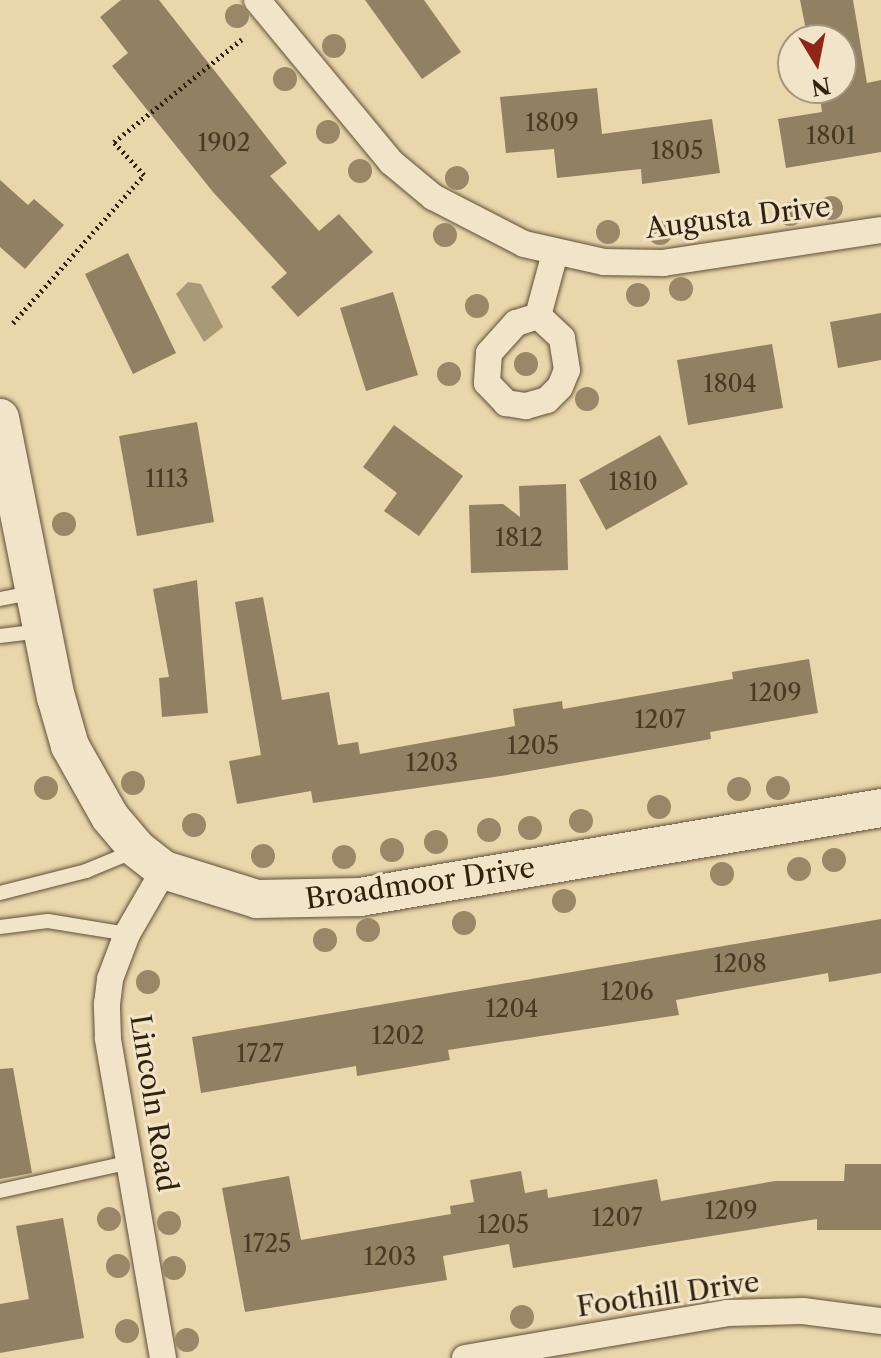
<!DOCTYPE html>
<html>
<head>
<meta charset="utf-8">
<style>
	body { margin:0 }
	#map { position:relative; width:881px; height:1358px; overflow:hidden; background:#e9d6ab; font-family:"Libre Caslon Text",serif }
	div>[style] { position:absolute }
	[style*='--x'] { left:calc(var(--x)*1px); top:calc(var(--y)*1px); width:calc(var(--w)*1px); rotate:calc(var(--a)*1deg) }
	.water>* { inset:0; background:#aa9976 }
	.building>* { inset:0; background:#918061 }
	.path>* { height:5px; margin-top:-2.5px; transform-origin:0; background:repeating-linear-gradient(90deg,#312210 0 2px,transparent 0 6px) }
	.roads { filter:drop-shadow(0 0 2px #5f4f37) drop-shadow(0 0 2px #5f4f37) }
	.lane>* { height:14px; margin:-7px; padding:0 7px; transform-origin:7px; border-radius:7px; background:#f1e4c8 }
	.street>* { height:26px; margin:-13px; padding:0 13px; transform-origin:13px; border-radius:13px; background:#f1e4c8 }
	.secondary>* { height:38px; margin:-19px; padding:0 19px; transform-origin:19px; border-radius:19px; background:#f1e4c8 }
	.trees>* { width:24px; height:24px; margin:-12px; border-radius:50%; background:#998767 }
	span { translate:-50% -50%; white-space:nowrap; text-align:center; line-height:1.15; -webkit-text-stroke:6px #f1e4c8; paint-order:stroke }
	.number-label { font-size:24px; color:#493a24 }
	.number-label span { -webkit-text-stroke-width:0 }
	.street-label { font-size:28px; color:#312210 }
	.north { position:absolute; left:777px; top:24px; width:80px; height:80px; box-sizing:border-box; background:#f1e4c8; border:2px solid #a4967e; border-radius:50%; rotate:170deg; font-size:22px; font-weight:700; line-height:32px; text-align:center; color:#312210 }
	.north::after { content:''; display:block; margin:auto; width:28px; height:36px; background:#8f2418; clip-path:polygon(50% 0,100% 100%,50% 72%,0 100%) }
</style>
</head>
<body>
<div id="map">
	<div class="water">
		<div style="clip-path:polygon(188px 282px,201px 284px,223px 327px,204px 342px,176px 294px)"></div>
	</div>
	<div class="building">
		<div style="clip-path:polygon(121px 0,159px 0,287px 163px,270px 176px,319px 231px,339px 214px,373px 252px,298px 317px,271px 287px,287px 273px,213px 192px,112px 66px,128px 53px,100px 17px)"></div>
		<div style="clip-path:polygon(365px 0,424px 0,461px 52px,422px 79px)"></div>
		<div style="clip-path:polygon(800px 0,853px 0,867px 83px,881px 80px,881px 152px,786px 168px,778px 119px,822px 112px,819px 91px,841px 88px,841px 40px,808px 40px)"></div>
		<div style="clip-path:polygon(597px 88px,602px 134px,712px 119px,720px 173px,642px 184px,641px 169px,557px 178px,554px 149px,506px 153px,500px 97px)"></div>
		<div style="clip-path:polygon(0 180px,28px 205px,34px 199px,64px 225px,25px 269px,0 247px)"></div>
		<div style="clip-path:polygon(128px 253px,176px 353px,133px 374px,85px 274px)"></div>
		<div style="clip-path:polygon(393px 292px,418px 375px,366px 391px,340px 308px)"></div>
		<div style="clip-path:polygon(881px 313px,881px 360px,838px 368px,830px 322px)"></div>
		<div style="clip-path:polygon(772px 344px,783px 408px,688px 425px,677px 360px)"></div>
		<div style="clip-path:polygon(197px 422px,214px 522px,137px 536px,119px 436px)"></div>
		<div style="clip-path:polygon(394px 425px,463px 476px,419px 536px,384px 511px,397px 493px,363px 467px)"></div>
		<div style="clip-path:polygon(660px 435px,688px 484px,606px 530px,579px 480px)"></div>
		<div style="clip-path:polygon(566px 484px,568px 570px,471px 573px,469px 505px,503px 504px,520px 517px,519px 486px)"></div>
		<div style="clip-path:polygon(197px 580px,208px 713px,162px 717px,159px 678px,169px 677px,153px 589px)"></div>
		<div style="clip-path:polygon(263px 597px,282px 700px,329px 692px,338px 745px,358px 742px,360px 754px,515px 726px,513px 709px,562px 701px,563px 709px,733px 679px,732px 672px,809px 659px,818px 713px,710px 732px,711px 739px,501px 776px,313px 803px,311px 791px,237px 804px,229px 761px,261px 755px,235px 602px)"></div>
		<div style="clip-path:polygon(881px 919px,881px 973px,829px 982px,828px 973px,676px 1000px,679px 1015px,448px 1050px,450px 1060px,357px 1076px,356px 1066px,201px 1093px,192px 1037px)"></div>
		<div style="clip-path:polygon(13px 1068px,32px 1173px,0 1179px,0 1069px)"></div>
		<div style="clip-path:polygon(845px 1164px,881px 1164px,881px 1230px,817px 1230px,817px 1219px,513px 1268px,509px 1244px,443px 1256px,447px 1280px,245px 1312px,222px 1188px,289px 1176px,301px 1240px,451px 1214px,450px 1206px,474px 1202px,470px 1180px,521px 1171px,525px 1193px,547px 1189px,548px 1198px,657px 1179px,661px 1201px,775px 1181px,844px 1181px)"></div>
		<div style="clip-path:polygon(63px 1218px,84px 1338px,0 1353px,0 1304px,29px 1299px,16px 1226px)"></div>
	</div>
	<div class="path">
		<div style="--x:13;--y:323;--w:198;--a:-48.5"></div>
		<div style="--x:144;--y:175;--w:45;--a:-132.3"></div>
		<div style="--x:114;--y:142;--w:164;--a:-38.8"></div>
	</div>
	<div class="roads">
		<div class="lane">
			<div style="--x:0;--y:599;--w:36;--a:-11"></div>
			<div style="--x:0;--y:636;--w:39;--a:-7"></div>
			<div style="--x:0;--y:893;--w:89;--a:-14.3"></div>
			<div style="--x:86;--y:871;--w:55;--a:-22.4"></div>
			<div style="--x:0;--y:927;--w:48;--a:-7.1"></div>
			<div style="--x:48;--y:921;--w:80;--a:9.3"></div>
			<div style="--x:0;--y:1191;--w:134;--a:-12.5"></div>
		</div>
		<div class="street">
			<div style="--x:257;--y:0;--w:210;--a:50.4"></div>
			<div style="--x:391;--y:162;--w:55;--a:39.8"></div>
			<div style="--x:433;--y:197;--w:102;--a:27.3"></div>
			<div style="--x:524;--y:244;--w:82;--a:12.7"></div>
			<div style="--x:604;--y:262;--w:59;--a:1"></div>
			<div style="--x:663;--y:263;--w:220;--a:-8.6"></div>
			<div style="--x:538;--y:316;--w:23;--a:162"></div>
			<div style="--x:516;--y:323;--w:40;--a:132"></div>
			<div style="--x:489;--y:353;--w:30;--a:94"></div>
			<div style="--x:487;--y:383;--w:28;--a:46"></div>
			<div style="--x:506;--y:403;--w:20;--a:9"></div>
			<div style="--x:526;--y:406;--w:22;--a:-16"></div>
			<div style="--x:547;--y:400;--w:18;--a:-45"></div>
			<div style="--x:560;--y:387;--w:18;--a:-68"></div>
			<div style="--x:567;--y:370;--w:32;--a:-99"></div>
			<div style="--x:562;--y:338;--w:33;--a:-137"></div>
			<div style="--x:538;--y:316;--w:65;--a:-74.9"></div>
			<div style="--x:163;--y:1358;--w:325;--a:-99.8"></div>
			<div style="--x:108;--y:1038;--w:34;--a:-92"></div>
			<div style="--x:107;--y:1004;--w:25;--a:-83"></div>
			<div style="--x:110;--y:979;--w:48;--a:-69.3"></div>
			<div style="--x:127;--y:934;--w:74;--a:-60"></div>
			<div style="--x:465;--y:1358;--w:266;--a:-9.7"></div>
			<div style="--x:727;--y:1313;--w:76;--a:-1.5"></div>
			<div style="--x:803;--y:1311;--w:79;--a:7.3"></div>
		</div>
		<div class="secondary">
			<div style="--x:0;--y:418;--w:285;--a:78.7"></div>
			<div style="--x:56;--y:697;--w:51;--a:74.1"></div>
			<div style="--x:70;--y:746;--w:81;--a:60.6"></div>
			<div style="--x:110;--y:817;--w:42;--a:49.8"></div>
			<div style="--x:137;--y:849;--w:34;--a:38"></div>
			<div style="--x:164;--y:870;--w:97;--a:17.3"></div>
			<div style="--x:257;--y:899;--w:103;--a:-1.1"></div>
			<div style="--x:360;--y:897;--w:529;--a:-9.69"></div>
		</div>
	</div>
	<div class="trees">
		<div style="left:237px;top:16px"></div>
		<div style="left:334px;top:46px"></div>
		<div style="left:285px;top:79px"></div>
		<div style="left:328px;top:132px"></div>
		<div style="left:360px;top:171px"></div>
		<div style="left:457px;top:178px"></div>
		<div style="left:831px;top:208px"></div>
		<div style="left:790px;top:214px"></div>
		<div style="left:608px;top:232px"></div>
		<div style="left:660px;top:233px"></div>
		<div style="left:445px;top:235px"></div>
		<div style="left:681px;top:289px"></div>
		<div style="left:638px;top:295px"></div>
		<div style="left:477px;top:306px"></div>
		<div style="left:526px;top:364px"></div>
		<div style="left:449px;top:374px"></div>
		<div style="left:587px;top:399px"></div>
		<div style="left:64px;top:524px"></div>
		<div style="left:133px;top:783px"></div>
		<div style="left:46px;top:788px"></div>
		<div style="left:778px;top:788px"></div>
		<div style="left:739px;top:789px"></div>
		<div style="left:659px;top:807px"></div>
		<div style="left:581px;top:821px"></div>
		<div style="left:194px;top:825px"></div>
		<div style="left:530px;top:828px"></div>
		<div style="left:489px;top:830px"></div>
		<div style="left:436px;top:842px"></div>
		<div style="left:392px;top:850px"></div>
		<div style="left:263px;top:856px"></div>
		<div style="left:344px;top:857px"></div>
		<div style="left:834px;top:860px"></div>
		<div style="left:799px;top:869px"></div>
		<div style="left:722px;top:874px"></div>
		<div style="left:564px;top:901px"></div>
		<div style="left:464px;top:923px"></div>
		<div style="left:368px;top:930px"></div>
		<div style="left:325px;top:940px"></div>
		<div style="left:148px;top:982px"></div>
		<div style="left:109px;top:1219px"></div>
		<div style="left:169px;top:1223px"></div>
		<div style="left:118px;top:1266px"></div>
		<div style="left:174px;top:1268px"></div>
		<div style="left:522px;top:1317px"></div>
		<div style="left:127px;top:1331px"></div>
		<div style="left:187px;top:1340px"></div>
	</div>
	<div class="number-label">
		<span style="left:552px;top:123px">1809</span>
		<span style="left:831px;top:136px">1801</span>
		<span style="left:224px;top:143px">1902</span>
		<span style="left:677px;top:151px">1805</span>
		<span style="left:730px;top:384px">1804</span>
		<span style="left:167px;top:479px">1113</span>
		<span style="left:633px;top:482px">1810</span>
		<span style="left:519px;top:538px">1812</span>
		<span style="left:775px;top:693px">1209</span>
		<span style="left:660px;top:720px">1207</span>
		<span style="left:533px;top:746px">1205</span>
		<span style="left:432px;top:763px">1203</span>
		<span style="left:740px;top:964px">1208</span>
		<span style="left:627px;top:992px">1206</span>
		<span style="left:512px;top:1009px">1204</span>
		<span style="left:398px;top:1036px">1202</span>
		<span style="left:260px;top:1054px">1727</span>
		<span style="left:731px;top:1211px">1209</span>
		<span style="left:617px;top:1218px">1207</span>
		<span style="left:503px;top:1225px">1205</span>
		<span style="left:267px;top:1244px">1725</span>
		<span style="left:390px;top:1257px">1203</span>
	</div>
	<div class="street-label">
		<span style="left:738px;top:217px;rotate:-7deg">Augusta Drive</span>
		<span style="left:420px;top:883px;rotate:-8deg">Broadmoor Drive</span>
		<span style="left:154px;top:1103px;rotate:81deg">Lincoln Road</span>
		<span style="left:668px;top:1294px;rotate:-8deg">Foothill Drive</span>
	</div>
	<div class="north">N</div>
</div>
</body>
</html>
